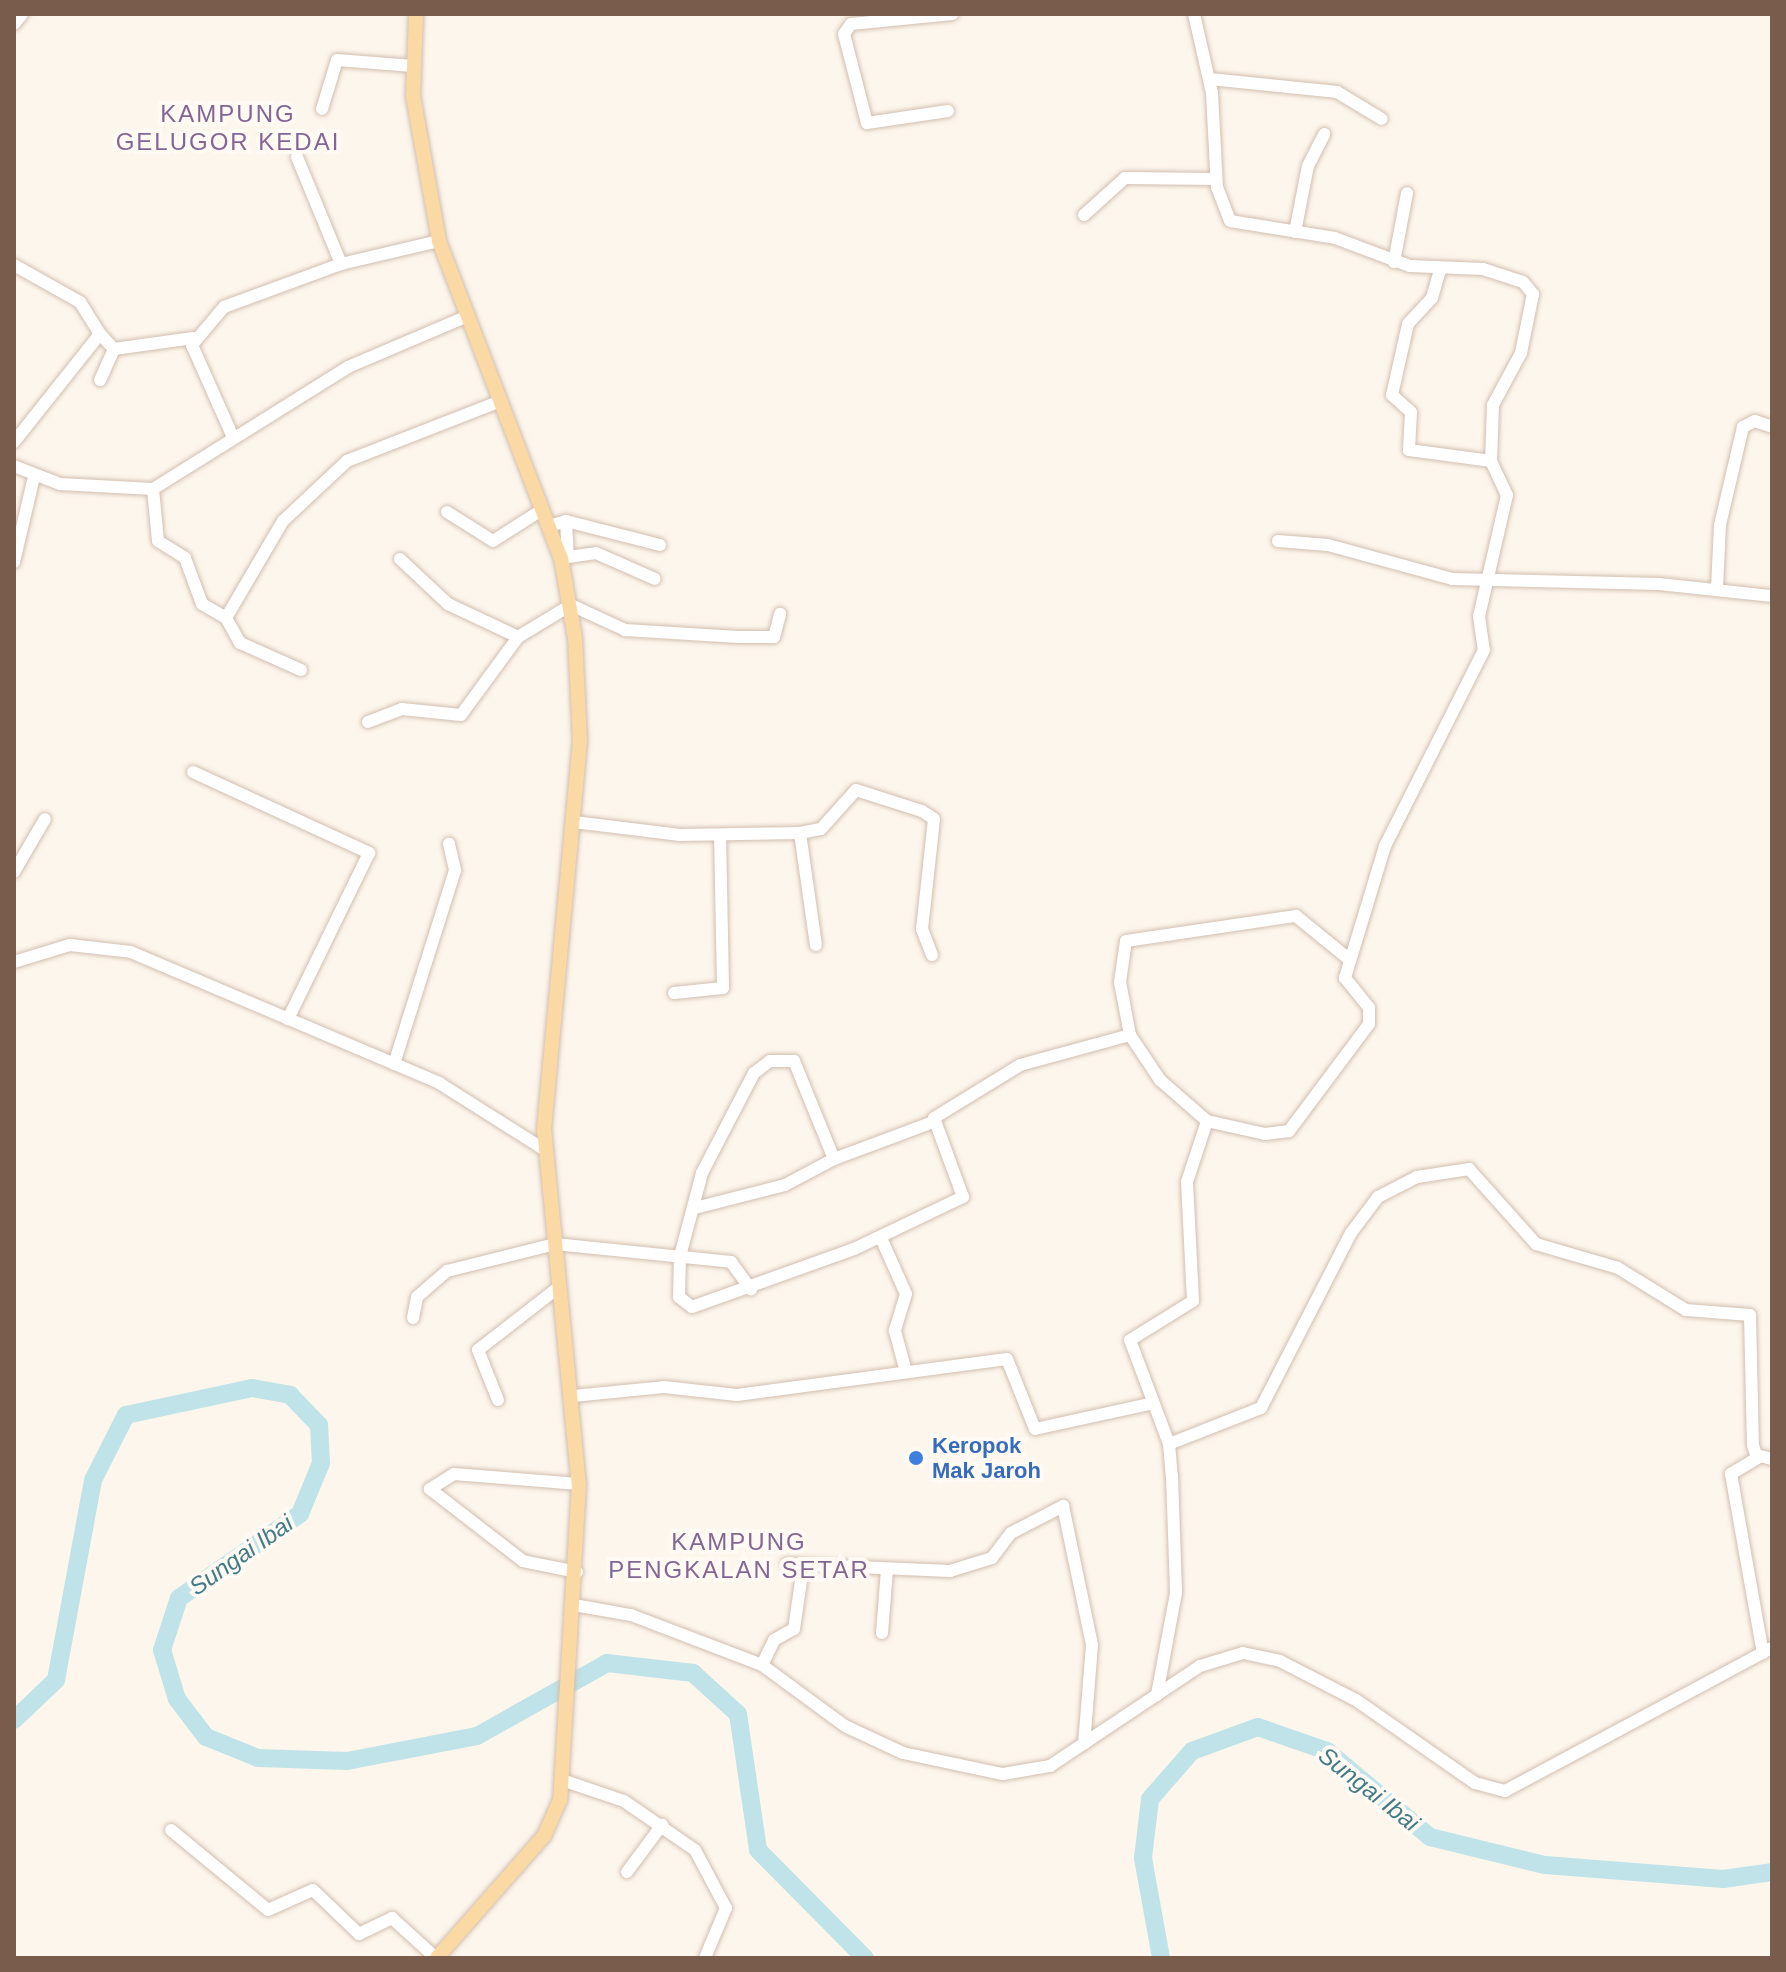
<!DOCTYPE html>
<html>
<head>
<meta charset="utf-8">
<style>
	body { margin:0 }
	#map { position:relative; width:1786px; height:1972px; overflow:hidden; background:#fdf6ec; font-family:Arial,sans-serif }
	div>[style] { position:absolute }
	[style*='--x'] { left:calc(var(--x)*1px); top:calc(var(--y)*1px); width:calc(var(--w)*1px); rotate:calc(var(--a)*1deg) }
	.river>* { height:18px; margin:-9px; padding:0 9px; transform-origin:9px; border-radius:9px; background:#bfe3e8 }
	.roads { filter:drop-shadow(0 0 2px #d1beb0) drop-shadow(0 0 2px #d1beb0) }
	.minor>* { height:12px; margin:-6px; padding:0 6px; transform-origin:6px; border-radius:6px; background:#fff }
	.major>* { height:14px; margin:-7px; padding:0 7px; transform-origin:7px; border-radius:7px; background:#fbd9a5 }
	.dots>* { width:22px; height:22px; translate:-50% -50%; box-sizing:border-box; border:4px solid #fffaf3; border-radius:50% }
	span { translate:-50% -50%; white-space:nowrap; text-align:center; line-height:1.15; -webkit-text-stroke:8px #fffaf3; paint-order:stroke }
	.shop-label { font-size:22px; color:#366cbe; font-weight:700 }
	.left { translate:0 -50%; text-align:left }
	.neighbourhood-label { font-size:24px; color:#846695; letter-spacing:2px }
	.water-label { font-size:24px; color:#437c86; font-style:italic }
	.frame { position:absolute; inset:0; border:16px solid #7a5c4d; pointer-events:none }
</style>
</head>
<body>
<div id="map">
	<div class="river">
		<div style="--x:14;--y:1720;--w:58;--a:-43.6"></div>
		<div style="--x:56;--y:1680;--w:203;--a:-79.5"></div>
		<div style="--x:93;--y:1480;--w:73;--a:-63.1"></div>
		<div style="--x:126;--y:1415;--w:129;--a:-12.1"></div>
		<div style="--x:252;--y:1388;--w:39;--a:10"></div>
		<div style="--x:290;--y:1395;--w:42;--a:46"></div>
		<div style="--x:319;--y:1425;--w:38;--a:87"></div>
		<div style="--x:321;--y:1463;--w:55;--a:112.4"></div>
		<div style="--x:300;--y:1514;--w:147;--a:145.2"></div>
		<div style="--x:179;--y:1598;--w:55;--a:108.1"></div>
		<div style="--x:162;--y:1650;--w:51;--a:73"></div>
		<div style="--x:177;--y:1699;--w:48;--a:52.7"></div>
		<div style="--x:206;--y:1737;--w:56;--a:22"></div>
		<div style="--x:258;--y:1758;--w:89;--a:1.9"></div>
		<div style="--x:347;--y:1761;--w:132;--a:-10.9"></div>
		<div style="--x:477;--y:1736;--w:149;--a:-29.3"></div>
		<div style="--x:607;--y:1663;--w:87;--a:6.6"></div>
		<div style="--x:693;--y:1673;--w:61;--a:42.3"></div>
		<div style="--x:738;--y:1714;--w:137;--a:81.6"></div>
		<div style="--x:758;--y:1850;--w:152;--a:45.3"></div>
		<div style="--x:1161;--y:1958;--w:102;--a:-100.2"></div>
		<div style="--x:1143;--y:1858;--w:59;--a:-83.2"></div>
		<div style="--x:1150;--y:1799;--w:64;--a:-48.8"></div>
		<div style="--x:1192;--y:1751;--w:70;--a:-20"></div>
		<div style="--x:1258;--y:1727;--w:73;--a:19.2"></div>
		<div style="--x:1327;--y:1751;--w:134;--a:39.9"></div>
		<div style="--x:1430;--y:1837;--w:118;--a:13.7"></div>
		<div style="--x:1545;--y:1865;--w:179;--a:4.5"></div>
		<div style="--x:1723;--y:1879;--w:49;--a:-8.1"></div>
	</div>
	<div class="roads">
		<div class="minor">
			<div style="--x:1194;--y:14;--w:81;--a:77.2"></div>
			<div style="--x:1212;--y:93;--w:94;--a:87"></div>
			<div style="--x:1217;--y:187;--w:36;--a:69"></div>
			<div style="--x:1230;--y:221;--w:106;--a:9.2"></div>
			<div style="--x:1335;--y:238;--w:80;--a:20.5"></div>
			<div style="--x:1410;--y:266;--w:73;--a:2.4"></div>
			<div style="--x:1483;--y:269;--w:42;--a:18"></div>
			<div style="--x:1523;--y:282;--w:16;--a:50"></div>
			<div style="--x:1533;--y:294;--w:60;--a:101.5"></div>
			<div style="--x:1521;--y:353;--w:59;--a:118.3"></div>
			<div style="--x:1493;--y:405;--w:56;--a:92"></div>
			<div style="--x:1491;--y:461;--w:38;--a:65"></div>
			<div style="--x:1507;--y:495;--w:124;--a:103"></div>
			<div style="--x:1479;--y:616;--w:34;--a:82"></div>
			<div style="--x:1484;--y:650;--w:220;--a:116.8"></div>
			<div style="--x:1385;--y:846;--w:138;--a:106.9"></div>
			<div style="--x:1345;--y:978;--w:38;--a:51"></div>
			<div style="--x:1369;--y:1008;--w:16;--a:90"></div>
			<div style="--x:1369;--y:1024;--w:134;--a:126.8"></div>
			<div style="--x:1289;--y:1131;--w:24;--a:173"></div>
			<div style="--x:1265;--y:1134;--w:59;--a:-167.4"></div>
			<div style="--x:14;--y:24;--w:13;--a:-51"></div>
			<div style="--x:1210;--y:79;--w:128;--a:5.8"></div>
			<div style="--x:1337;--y:92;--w:52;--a:31"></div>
			<div style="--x:322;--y:109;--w:51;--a:-73"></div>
			<div style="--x:337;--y:60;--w:76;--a:4.5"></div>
			<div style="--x:948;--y:111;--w:82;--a:171.6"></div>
			<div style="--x:867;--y:123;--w:92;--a:-104.5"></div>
			<div style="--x:844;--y:34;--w:12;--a:-55"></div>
			<div style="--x:851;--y:24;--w:102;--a:-5.6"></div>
			<div style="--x:297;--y:157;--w:116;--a:67.6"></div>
			<div style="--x:1084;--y:215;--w:55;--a:-42.1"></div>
			<div style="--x:1125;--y:178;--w:91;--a:0.6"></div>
			<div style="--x:1295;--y:232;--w:67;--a:-78.9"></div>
			<div style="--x:1308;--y:166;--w:36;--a:-63"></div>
			<div style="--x:1394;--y:262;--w:70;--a:-79.3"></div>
			<div style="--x:14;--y:265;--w:76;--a:29.3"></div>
			<div style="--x:80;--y:302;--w:38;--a:58"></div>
			<div style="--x:1440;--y:270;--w:29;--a:106"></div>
			<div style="--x:1432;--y:298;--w:35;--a:133"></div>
			<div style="--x:1408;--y:324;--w:73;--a:102.7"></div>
			<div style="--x:1392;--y:395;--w:25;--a:42"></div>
			<div style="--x:1411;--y:412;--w:38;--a:93"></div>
			<div style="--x:1409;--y:450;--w:83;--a:7.6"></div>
			<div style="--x:114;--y:349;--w:80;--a:-7.9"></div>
			<div style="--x:232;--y:435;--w:98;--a:-114"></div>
			<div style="--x:192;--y:345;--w:50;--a:-49.9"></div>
			<div style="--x:224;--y:307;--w:125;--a:-20.2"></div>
			<div style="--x:341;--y:264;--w:101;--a:-13.2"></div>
			<div style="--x:14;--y:442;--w:138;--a:-51.5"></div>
			<div style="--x:100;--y:334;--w:21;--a:47"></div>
			<div style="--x:114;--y:349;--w:34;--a:114"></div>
			<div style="--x:14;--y:466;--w:49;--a:21.4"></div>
			<div style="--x:60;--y:484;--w:93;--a:3.1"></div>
			<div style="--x:153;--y:489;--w:230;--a:-32"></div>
			<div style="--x:348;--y:367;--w:125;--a:-23.1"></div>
			<div style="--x:153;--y:489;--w:52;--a:84.5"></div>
			<div style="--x:158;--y:541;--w:32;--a:32"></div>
			<div style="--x:185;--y:558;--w:49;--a:69.7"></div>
			<div style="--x:202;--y:604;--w:28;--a:30"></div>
			<div style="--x:447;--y:512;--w:54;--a:32.2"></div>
			<div style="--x:493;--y:541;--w:59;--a:-32.6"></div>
			<div style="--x:566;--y:521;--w:35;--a:87"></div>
			<div style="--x:549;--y:526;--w:18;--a:-16"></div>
			<div style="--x:566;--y:521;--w:97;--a:14.3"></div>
			<div style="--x:1278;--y:541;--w:50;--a:4.6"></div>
			<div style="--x:1328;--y:545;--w:129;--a:15.3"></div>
			<div style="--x:1452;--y:579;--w:207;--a:1.4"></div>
			<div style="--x:1659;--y:584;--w:114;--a:6.1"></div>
			<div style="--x:561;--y:558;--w:35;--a:-8"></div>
			<div style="--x:596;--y:553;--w:64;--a:23.8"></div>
			<div style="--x:400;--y:559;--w:66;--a:43.2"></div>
			<div style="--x:448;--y:604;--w:77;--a:25.2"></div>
			<div style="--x:518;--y:637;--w:62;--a:-31.1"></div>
			<div style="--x:571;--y:605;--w:60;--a:24.8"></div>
			<div style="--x:625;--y:630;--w:113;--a:3.5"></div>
			<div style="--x:738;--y:637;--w:36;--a:0"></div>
			<div style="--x:774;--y:637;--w:24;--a:-75"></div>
			<div style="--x:14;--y:562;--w:87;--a:-76.8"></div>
			<div style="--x:1717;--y:588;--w:63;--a:-87.3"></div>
			<div style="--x:1720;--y:525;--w:101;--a:-76.8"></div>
			<div style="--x:1743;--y:427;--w:13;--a:-27"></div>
			<div style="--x:1755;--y:421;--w:18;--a:19"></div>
			<div style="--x:301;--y:670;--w:67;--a:-156.1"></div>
			<div style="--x:240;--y:643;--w:29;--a:-119"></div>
			<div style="--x:226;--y:618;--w:113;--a:-59.6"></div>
			<div style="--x:283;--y:521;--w:88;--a:-43.2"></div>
			<div style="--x:347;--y:461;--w:160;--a:-21.3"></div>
			<div style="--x:368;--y:722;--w:36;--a:-21"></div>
			<div style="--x:402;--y:709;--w:59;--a:5.8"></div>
			<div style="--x:461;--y:715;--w:97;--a:-53.8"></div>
			<div style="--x:193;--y:772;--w:194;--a:24.7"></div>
			<div style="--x:369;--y:853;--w:185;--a:116"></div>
			<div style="--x:574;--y:822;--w:107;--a:7"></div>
			<div style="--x:680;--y:835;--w:120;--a:-1"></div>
			<div style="--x:800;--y:833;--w:21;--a:-11"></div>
			<div style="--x:821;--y:829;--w:52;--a:-48.1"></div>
			<div style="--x:856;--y:790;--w:69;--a:17.7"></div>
			<div style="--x:922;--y:811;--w:14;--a:34"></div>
			<div style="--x:934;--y:819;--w:111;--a:96.2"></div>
			<div style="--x:922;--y:929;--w:28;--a:69"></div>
			<div style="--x:800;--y:833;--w:113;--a:81.9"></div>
			<div style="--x:14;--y:872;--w:61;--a:-59.7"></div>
			<div style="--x:14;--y:962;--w:59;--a:-16.9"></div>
			<div style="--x:70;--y:945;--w:61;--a:6.5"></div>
			<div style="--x:131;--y:952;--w:335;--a:23"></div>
			<div style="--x:439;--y:1083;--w:125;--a:32.3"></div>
			<div style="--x:674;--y:993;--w:49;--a:-5.8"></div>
			<div style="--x:723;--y:988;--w:153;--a:-91.1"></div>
			<div style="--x:1130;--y:1035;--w:54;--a:-100.7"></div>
			<div style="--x:1120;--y:982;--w:41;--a:-81.7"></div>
			<div style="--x:1126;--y:941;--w:172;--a:-8.4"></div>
			<div style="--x:1296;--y:916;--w:70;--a:39.2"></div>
			<div style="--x:394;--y:1064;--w:203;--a:-72.5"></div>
			<div style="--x:455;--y:870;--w:27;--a:-103"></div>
			<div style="--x:834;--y:1159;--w:106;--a:-20.5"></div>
			<div style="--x:695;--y:1208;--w:93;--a:-14.3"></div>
			<div style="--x:785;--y:1185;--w:55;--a:-28"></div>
			<div style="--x:834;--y:1159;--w:106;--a:-112.2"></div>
			<div style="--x:794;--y:1061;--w:24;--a:180"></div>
			<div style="--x:770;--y:1061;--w:20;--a:143"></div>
			<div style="--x:754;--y:1073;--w:113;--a:117.5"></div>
			<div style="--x:702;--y:1173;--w:86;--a:104.8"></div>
			<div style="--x:680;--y:1256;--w:41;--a:91.4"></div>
			<div style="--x:679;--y:1297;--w:16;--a:38"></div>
			<div style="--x:692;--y:1307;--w:172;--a:-19.7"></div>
			<div style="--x:854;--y:1249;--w:121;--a:-25.5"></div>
			<div style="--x:963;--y:1197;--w:84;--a:-110.2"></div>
			<div style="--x:934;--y:1118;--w:101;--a:-31.6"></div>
			<div style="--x:1020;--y:1065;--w:114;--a:-15.3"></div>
			<div style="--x:1130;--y:1035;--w:54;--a:56.3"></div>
			<div style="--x:1160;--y:1080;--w:62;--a:41.1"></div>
			<div style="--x:1207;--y:1121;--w:64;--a:108.2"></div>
			<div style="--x:1187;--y:1182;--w:119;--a:87.1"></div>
			<div style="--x:1193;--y:1301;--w:74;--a:148.2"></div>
			<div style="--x:1130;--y:1340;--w:111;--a:69.4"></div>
			<div style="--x:1169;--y:1444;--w:32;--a:85"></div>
			<div style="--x:1172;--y:1476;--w:117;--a:88"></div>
			<div style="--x:1176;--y:1593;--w:104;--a:100.6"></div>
			<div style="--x:881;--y:1238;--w:61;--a:65.9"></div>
			<div style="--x:906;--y:1294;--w:39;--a:107"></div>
			<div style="--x:895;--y:1331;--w:39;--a:75"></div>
			<div style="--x:413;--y:1318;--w:21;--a:-79"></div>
			<div style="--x:417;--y:1297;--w:40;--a:-41"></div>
			<div style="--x:447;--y:1271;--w:111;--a:-14"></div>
			<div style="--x:555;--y:1244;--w:177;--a:5.8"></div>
			<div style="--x:731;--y:1262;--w:34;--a:54"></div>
			<div style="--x:573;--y:1396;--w:91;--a:-5.6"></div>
			<div style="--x:664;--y:1387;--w:73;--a:6.3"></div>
			<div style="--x:737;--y:1395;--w:272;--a:-7.6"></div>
			<div style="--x:1007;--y:1359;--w:75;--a:68.2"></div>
			<div style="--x:1035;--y:1429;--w:121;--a:-12.4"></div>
			<div style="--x:498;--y:1400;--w:54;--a:-111.8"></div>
			<div style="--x:478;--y:1350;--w:103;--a:-37.9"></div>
			<div style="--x:1169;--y:1444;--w:99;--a:-21.4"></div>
			<div style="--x:1261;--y:1408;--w:197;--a:-62.8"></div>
			<div style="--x:1351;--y:1233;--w:45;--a:-53.1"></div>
			<div style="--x:1378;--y:1197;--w:44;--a:-27.1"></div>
			<div style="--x:1417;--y:1177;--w:53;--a:-8.7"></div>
			<div style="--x:1469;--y:1169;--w:101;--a:48.2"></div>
			<div style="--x:1536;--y:1244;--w:85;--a:16.3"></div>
			<div style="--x:1618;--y:1268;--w:80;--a:31.7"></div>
			<div style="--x:1686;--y:1310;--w:64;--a:4.5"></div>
			<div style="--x:1750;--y:1315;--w:130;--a:88.7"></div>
			<div style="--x:1753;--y:1445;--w:10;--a:73"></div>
			<div style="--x:1756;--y:1455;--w:16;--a:14"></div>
			<div style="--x:1759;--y:1457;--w:33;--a:149"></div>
			<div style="--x:1731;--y:1474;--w:182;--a:79.9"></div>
			<div style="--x:787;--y:1564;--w:163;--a:2.5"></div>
			<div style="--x:950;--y:1571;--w:44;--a:-17.2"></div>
			<div style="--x:992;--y:1558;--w:31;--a:-53"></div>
			<div style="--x:1011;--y:1533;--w:59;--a:-27.4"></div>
			<div style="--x:1063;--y:1506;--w:142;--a:78.2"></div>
			<div style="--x:1092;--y:1645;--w:99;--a:94.6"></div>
			<div style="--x:577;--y:1572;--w:55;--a:-168.5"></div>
			<div style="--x:523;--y:1561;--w:118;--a:-142.3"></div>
			<div style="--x:430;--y:1489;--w:28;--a:-32"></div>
			<div style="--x:454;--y:1474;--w:125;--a:4.6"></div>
			<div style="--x:574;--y:1605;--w:58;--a:10"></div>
			<div style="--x:631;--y:1615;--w:140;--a:20.9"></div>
			<div style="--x:762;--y:1665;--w:103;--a:36.3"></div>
			<div style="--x:845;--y:1726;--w:64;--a:25"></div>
			<div style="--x:903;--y:1753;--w:102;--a:11.9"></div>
			<div style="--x:1003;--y:1774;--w:48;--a:-9.7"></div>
			<div style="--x:1050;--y:1766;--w:180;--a:-33.7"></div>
			<div style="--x:1200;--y:1666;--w:45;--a:-16.8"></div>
			<div style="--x:1243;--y:1653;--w:38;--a:12"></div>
			<div style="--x:1280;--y:1661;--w:85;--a:27.2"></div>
			<div style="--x:1356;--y:1700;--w:145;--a:34.9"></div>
			<div style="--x:1475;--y:1783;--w:31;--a:15"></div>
			<div style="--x:1505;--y:1791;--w:303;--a:-28.2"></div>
			<div style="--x:882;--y:1633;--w:64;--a:-85.5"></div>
			<div style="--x:762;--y:1665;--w:28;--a:-64"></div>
			<div style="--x:774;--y:1640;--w:23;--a:-29"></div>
			<div style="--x:794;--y:1629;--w:63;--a:-81.7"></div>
			<div style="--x:562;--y:1780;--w:65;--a:18.7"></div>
			<div style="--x:624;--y:1801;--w:86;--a:34.6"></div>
			<div style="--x:695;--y:1850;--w:66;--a:61.9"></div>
			<div style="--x:726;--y:1908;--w:54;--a:112.8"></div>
			<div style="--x:171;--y:1830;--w:126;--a:39.5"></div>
			<div style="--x:268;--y:1910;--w:49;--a:-24"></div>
			<div style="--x:313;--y:1890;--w:64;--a:43.7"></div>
			<div style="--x:359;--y:1934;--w:37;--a:-26"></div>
			<div style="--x:392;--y:1918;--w:59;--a:42.3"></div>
			<div style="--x:627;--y:1872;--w:59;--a:-53.3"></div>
		</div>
		<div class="major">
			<div style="--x:416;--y:14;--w:82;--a:92.1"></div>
			<div style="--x:413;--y:96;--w:147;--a:79.8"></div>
			<div style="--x:439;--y:241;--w:340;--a:69"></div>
			<div style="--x:561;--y:558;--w:81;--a:80.1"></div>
			<div style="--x:575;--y:638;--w:103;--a:87.2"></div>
			<div style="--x:580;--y:741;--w:390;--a:95.3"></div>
			<div style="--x:544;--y:1129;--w:357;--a:84.4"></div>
			<div style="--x:579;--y:1484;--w:317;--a:93.4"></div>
			<div style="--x:560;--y:1800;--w:39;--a:114"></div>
			<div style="--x:544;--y:1836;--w:162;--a:131.3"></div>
		</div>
	</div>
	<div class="dots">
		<div style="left:916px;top:1458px;background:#3f7fe0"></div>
	</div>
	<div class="shop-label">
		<span class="left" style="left:932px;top:1458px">Keropok<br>Mak Jaroh</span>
	</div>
	<div class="neighbourhood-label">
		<span style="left:228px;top:128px">KAMPUNG<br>GELUGOR KEDAI</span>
		<span style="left:739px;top:1556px">KAMPUNG<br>PENGKALAN SETAR</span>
	</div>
	<div class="water-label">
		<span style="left:241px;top:1555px;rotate:-35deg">Sungai Ibai</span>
		<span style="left:1369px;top:1789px;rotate:38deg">Sungai Ibai</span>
	</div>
	<div class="frame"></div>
</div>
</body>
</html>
